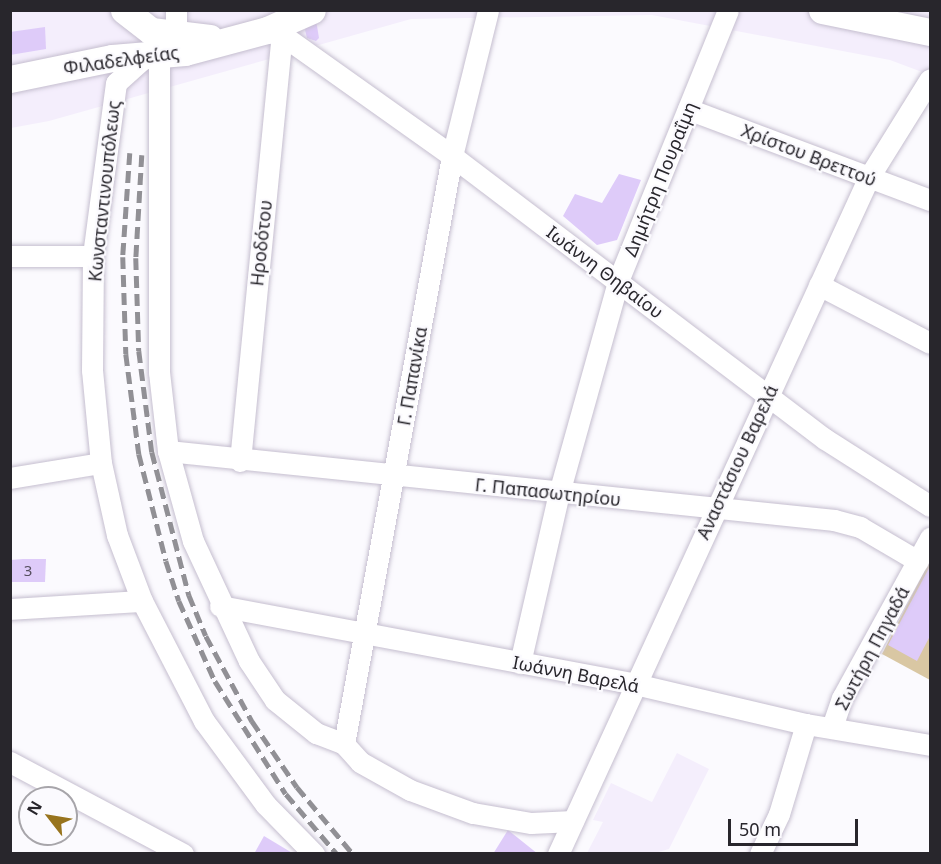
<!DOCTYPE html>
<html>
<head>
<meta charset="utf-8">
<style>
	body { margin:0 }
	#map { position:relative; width:941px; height:864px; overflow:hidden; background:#fbfafe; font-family:"Noto Sans",sans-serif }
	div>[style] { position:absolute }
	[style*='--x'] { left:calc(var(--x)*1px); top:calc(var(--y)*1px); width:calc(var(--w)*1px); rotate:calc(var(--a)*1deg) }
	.built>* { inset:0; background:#f4eefc }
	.green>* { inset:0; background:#d9c7a3 }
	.building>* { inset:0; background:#decbf9 }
	.roads { filter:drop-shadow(0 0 2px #c5becf) drop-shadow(0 0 2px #c5becf) }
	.minor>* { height:21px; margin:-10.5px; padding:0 10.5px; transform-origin:10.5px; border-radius:10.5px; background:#fff }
	.major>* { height:27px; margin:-13.5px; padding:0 13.5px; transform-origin:13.5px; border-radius:13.5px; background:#fff }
	.rail>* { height:4.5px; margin-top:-2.25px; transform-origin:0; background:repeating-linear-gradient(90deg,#919095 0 12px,transparent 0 18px) }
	span { translate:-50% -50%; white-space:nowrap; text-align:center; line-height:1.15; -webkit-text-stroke:4.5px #fbfafe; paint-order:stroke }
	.number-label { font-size:15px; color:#564f5f }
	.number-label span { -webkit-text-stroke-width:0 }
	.street-label { font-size:18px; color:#28262c }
	.frame { position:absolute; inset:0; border:12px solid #28262c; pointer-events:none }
	.north { position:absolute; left:18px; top:786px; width:60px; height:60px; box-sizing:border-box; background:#fbfafe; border:2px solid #a7a5aa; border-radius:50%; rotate:301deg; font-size:16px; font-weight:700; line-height:24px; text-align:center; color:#28262c }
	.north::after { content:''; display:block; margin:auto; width:21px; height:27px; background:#98741e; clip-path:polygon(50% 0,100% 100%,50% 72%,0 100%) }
	.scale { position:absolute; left:728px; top:819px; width:130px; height:27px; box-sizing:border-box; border:3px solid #28262c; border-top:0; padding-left:8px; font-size:18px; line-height:21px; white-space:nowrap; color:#28262c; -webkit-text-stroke:4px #fbfafe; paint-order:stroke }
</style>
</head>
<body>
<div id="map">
	<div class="built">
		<div style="clip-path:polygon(11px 11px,930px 11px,930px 75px,890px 60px,652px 15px,411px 19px,49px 121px,11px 128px)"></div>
		<div style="clip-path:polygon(677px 753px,709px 769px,669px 849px,655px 853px,587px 853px,603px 822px,593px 820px,611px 783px,652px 802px)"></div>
	</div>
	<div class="green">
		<div style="clip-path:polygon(930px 560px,930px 680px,882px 654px)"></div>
	</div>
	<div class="building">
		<div style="clip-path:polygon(315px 14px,319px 38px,316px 41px,307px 38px,302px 17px)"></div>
		<div style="clip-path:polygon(45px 27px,46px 49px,10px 55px,10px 32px)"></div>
		<div style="clip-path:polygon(619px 174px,641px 180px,617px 240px,597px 245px,563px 216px,575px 194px,602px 203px)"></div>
		<div style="clip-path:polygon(23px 559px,46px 559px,45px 582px,10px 582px,10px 560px)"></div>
		<div style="clip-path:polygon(930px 566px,930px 636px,917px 661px,888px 645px)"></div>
		<div style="clip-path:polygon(508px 830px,538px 854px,493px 854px)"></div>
		<div style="clip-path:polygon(264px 836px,294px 854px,254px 854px)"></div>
	</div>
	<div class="roads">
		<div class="minor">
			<div style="--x:176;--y:34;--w:24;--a:-90"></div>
			<div style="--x:282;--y:35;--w:209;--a:35.4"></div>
			<div style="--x:452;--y:156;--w:468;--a:37.2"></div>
			<div style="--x:825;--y:439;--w:125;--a:32.5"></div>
			<div style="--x:159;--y:54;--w:318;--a:90"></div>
			<div style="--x:159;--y:372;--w:80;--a:83.5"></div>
			<div style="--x:168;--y:451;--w:93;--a:74.5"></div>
			<div style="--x:193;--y:541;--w:132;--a:65"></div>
			<div style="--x:249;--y:661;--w:47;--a:56.3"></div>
			<div style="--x:275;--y:700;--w:53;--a:38.8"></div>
			<div style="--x:316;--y:733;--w:30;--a:21"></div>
			<div style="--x:344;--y:744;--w:24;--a:48"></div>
			<div style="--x:360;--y:762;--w:57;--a:29.2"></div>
			<div style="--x:410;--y:790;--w:67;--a:20.1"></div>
			<div style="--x:473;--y:813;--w:59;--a:9.8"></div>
			<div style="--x:531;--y:823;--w:42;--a:-2.7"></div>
			<div style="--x:146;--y:56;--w:40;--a:138"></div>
			<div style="--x:116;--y:83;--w:175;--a:97.6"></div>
			<div style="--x:93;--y:256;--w:114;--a:90.5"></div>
			<div style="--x:92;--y:370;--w:93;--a:84.5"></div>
			<div style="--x:101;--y:463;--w:74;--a:77.5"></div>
			<div style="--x:117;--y:535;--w:71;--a:69.3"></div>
			<div style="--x:142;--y:601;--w:135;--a:62.7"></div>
			<div style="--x:204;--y:721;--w:104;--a:53.6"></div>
			<div style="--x:266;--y:805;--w:69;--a:45.6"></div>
			<div style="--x:688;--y:109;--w:259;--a:20.6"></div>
			<div style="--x:10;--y:256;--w:83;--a:0"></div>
			<div style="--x:819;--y:285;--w:125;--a:27.6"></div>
			<div style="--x:168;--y:451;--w:670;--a:5.91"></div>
			<div style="--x:834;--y:520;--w:27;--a:15"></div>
			<div style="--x:860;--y:527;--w:67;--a:30.4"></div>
			<div style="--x:240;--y:461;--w:428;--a:-84.4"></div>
			<div style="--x:282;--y:35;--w:11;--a:-112"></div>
			<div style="--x:10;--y:478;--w:92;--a:-9.4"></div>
			<div style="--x:220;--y:606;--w:422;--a:10.6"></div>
			<div style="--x:635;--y:684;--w:176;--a:13.2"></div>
			<div style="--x:806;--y:724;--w:126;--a:9.6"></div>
			<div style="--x:10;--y:609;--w:132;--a:-3.5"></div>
			<div style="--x:520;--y:663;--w:174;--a:-77.1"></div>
			<div style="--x:559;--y:493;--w:220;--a:-74.4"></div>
			<div style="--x:618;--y:281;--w:292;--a:-67.9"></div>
			<div style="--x:832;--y:727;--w:31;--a:-71"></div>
			<div style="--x:842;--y:698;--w:183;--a:-61.2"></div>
			<div style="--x:344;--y:744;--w:598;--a:-79.59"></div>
			<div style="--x:452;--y:156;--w:150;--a:-76.1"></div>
			<div style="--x:10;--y:762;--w:196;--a:28"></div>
			<div style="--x:558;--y:854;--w:745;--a:-65.33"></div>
			<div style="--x:869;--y:177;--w:115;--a:-58.1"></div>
			<div style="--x:760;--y:854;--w:44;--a:-64.6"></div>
			<div style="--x:779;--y:814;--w:94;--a:-73.3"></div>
		</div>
		<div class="major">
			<div style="--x:124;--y:10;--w:34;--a:38"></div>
			<div style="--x:151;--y:31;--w:59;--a:6.8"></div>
			<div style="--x:822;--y:10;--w:110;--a:11.5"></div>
			<div style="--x:10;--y:79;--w:104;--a:-11.6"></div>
			<div style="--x:112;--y:58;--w:73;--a:-4.7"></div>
			<div style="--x:185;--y:52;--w:85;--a:-15"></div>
			<div style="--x:267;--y:30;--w:49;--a:-24"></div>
		</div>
	</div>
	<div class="rail">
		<div style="--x:130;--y:153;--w:104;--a:93.9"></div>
		<div style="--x:123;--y:257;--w:97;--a:88.2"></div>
		<div style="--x:126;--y:354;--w:101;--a:82.6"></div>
		<div style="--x:139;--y:454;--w:110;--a:75.8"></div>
		<div style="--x:166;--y:561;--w:42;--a:72"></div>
		<div style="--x:179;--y:601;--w:88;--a:65.8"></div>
		<div style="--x:215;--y:681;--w:133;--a:57.9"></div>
		<div style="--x:286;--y:794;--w:79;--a:49.6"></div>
		<div style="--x:142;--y:155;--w:103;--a:93.3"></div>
		<div style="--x:136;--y:258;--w:93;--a:88.2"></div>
		<div style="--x:139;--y:351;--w:102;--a:82.7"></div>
		<div style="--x:152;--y:452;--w:148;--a:75.5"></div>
		<div style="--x:189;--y:595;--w:44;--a:67.5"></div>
		<div style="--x:206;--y:636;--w:97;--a:61.6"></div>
		<div style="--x:252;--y:721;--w:80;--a:55.7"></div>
		<div style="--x:297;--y:787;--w:87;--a:50.1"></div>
	</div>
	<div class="number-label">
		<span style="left:28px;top:571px">3</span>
	</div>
	<div class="street-label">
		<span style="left:121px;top:60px;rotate:-8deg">Φιλαδελφείας</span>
		<span style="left:809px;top:155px;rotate:21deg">Χρίστου Βρεττού</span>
		<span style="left:660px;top:179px;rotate:-68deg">Δημήτρη Πουραΐμη</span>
		<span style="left:104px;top:191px;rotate:-84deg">Κωνσταντινουπόλεως</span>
		<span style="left:261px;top:243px;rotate:-84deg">Ηροδότου</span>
		<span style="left:605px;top:272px;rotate:37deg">Ιωάννη Θηβαίου</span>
		<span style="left:412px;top:376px;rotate:-80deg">Γ. Παπανίκα</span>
		<span style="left:737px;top:462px;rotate:-65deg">Αναστάσιου Βαρελά</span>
		<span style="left:548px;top:492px;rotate:6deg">Γ. Παπασωτηρίου</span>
		<span style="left:872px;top:648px;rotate:-62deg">Σωτήρη Πηγαδά</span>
		<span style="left:576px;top:674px;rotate:11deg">Ιωάννη Βαρελά</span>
	</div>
	<div class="frame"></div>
	<div class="north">N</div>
	<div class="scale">50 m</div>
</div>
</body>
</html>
